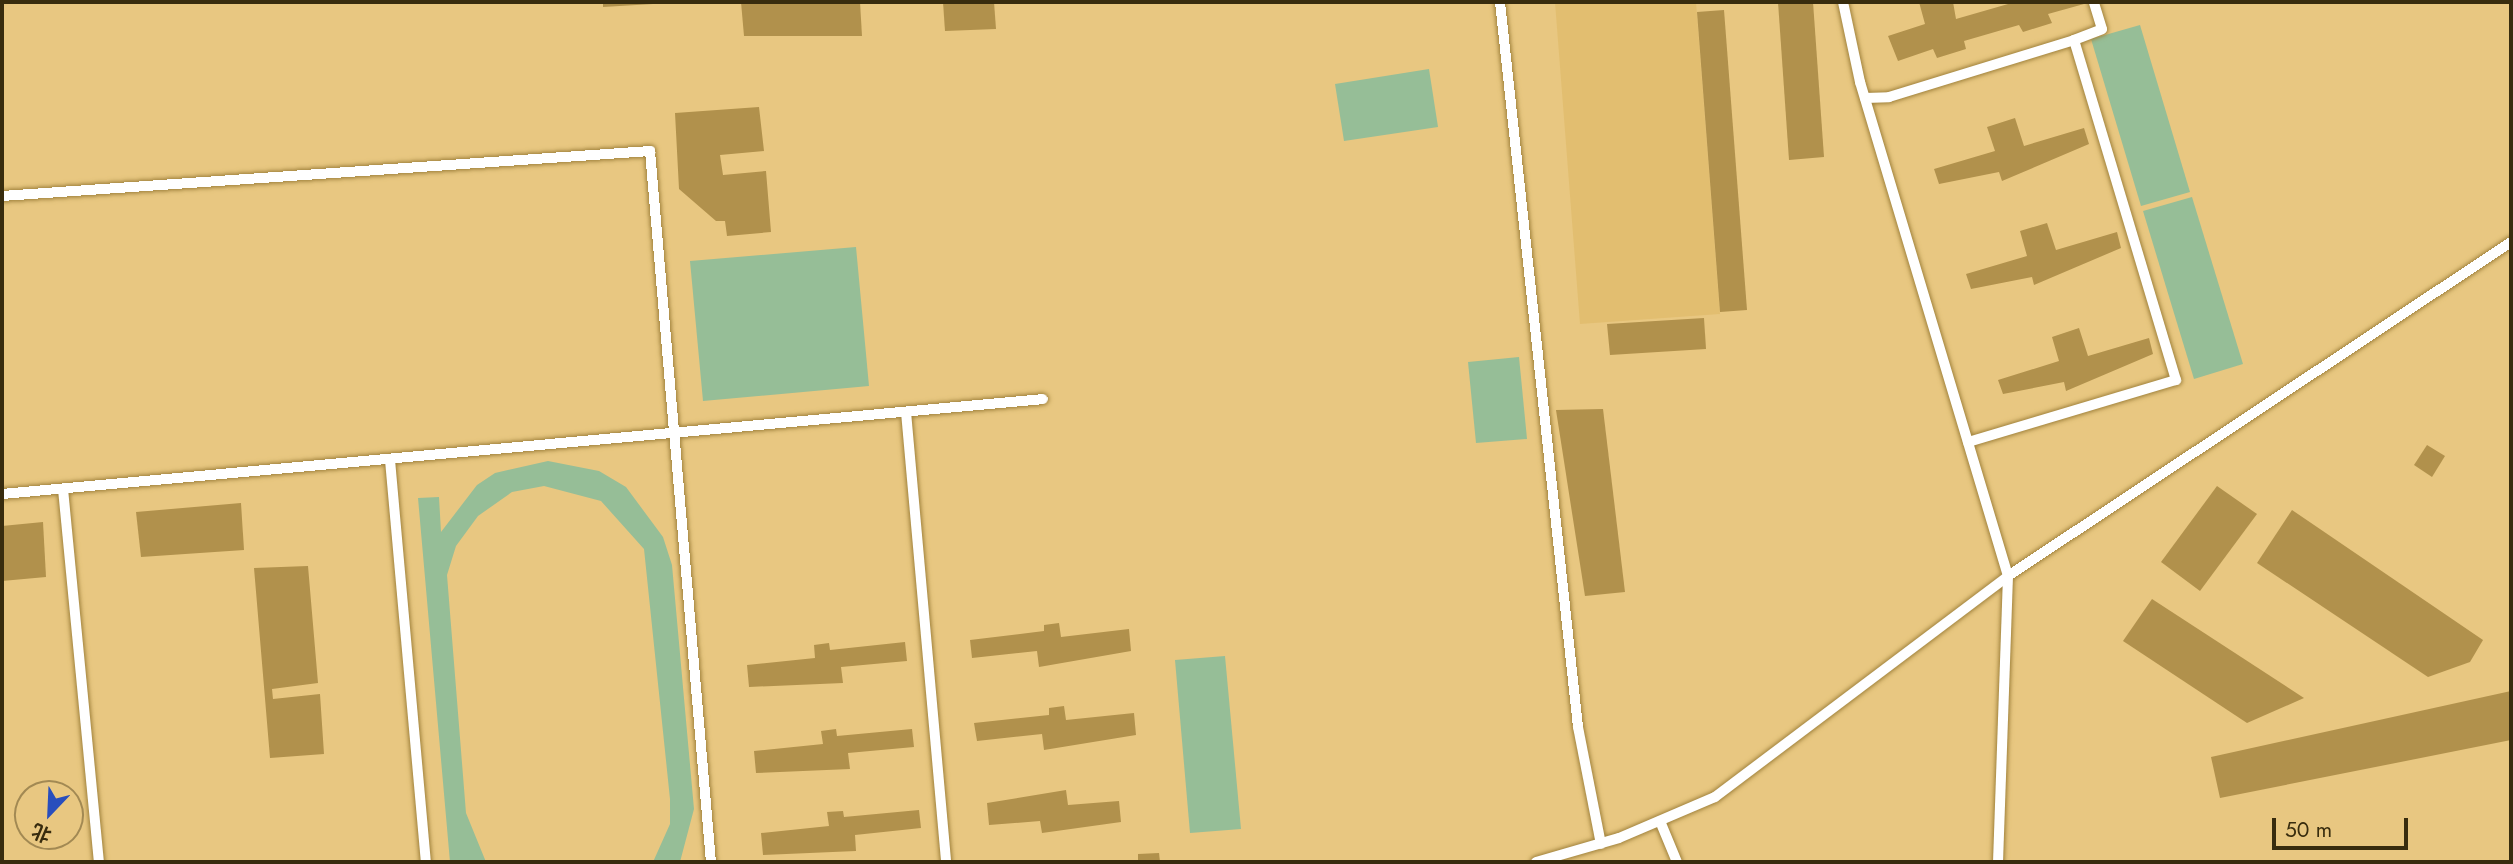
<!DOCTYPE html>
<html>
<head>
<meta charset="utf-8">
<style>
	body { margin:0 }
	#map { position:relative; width:2513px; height:864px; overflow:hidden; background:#e8c781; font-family:Jost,"Noto Sans SC",sans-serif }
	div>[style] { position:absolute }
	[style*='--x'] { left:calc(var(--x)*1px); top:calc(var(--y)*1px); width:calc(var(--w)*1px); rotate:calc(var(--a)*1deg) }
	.built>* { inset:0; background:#e2be70 }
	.green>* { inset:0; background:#96be97 }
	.building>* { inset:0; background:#b1914c }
	.roads { filter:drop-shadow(0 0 2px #a1833d) drop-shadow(0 0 2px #a1833d) }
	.service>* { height:10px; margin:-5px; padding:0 5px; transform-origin:5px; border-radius:5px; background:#fff }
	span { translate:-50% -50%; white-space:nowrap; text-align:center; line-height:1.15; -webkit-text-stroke:6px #e8c781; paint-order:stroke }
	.frame { position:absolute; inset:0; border:4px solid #382c0e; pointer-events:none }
	.north { position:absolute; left:14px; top:780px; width:70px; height:70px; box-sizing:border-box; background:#e8c781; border:2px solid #a28953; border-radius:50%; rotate:203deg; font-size:19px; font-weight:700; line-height:28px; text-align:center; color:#382c0e }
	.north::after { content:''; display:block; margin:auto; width:24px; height:32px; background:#284ebd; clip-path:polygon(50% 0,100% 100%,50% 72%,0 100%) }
	.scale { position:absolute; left:2272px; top:818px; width:136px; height:32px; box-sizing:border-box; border:4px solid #382c0e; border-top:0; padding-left:9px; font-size:21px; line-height:24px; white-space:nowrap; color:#382c0e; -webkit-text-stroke:5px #e8c781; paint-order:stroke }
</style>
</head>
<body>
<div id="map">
	<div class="built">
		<div style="clip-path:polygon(1555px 2px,1696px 2px,1720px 314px,1580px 324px)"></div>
	</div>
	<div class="green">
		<div style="clip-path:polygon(2140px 25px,2190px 192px,2141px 206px,2091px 39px)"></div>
		<div style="clip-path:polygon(1429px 69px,1438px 127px,1344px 141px,1335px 84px)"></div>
		<div style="clip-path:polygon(2192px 197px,2243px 364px,2194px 379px,2143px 211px)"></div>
		<div style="clip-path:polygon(856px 247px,869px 386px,703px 401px,690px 261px)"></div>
		<div style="clip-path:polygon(1519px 357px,1527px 439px,1476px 443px,1468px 362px)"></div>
		<div style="clip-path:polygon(548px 461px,599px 471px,626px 487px,663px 537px,672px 565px,694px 809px,680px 862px,653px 862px,670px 824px,670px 799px,644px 549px,601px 501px,544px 486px,512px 492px,478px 516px,456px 546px,447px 575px,466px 813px,486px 862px,450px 862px,418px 498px,439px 497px,441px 532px,477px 485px,495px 473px)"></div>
		<div style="clip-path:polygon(1225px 656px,1241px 829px,1190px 833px,1175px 660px)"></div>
	</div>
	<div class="building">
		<div style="clip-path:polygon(603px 2px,652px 2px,653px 4px,603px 7px)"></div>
		<div style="clip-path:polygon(741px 2px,860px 2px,862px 36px,744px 36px)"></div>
		<div style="clip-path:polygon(943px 2px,994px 2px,996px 29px,945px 31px)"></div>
		<div style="clip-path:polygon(1778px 2px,1813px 2px,1824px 157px,1789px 160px)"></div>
		<div style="clip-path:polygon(1919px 2px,1953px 2px,1956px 19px,2015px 2px,2084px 4px,2048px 14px,2052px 23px,2023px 32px,2019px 25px,1964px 41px,1966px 49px,1937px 58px,1933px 49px,1898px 61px,1888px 36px,1925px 24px)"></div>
		<div style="clip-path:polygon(1724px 10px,1747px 310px,1720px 312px,1697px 12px)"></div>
		<div style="clip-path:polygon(759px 107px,764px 151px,720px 155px,723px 175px,766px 171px,771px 232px,727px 236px,725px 221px,716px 221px,679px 189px,675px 113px)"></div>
		<div style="clip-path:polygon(2015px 118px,2024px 146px,2084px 128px,2089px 144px,2002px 181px,1999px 172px,1939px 184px,1934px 169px,1995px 151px,1987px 127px)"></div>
		<div style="clip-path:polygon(2047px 223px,2056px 250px,2117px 232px,2121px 248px,2034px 285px,2032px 277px,1971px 289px,1966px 274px,2027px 256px,2020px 231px)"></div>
		<div style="clip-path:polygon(1704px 318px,1706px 349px,1610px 355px,1607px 324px)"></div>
		<div style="clip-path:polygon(2079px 328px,2088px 356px,2149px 338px,2153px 354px,2066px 391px,2064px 382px,2003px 394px,1998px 380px,2059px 361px,2052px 337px)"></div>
		<div style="clip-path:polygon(1603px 409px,1625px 592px,1585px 596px,1556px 410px)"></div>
		<div style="clip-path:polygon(2427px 445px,2445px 456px,2432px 477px,2414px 465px)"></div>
		<div style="clip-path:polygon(2217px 486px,2257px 514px,2200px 591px,2161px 562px)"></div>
		<div style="clip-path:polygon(241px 503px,244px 550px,141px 557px,136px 512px)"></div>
		<div style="clip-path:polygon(2292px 510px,2483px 640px,2470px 662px,2428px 677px,2257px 563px)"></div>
		<div style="clip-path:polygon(43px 522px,46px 577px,2px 581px,2px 526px)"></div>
		<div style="clip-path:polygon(308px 566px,318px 683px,272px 689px,273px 699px,320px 694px,324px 754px,270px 758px,254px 568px)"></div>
		<div style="clip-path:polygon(2152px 599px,2304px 698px,2247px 723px,2123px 641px)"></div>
		<div style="clip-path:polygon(1059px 623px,1061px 637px,1129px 629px,1131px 651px,1039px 667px,1037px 651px,972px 658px,970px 640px,1044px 631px,1044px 625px)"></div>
		<div style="clip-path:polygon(905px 642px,907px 661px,841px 667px,843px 683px,749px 687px,747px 665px,815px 658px,814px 645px,829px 643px,830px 650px)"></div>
		<div style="clip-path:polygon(2511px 691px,2511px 740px,2220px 798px,2211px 757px)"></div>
		<div style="clip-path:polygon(1064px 706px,1066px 720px,1134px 713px,1136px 735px,1044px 750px,1042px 734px,977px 741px,974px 723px,1049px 715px,1049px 708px)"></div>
		<div style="clip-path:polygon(836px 729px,837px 736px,912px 729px,914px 747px,848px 753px,850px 769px,756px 773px,754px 751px,823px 744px,821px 731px)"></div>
		<div style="clip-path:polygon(1066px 790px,1068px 805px,1119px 801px,1121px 822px,1042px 833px,1040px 821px,989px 825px,987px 803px)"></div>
		<div style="clip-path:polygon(919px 810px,921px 828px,855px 835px,856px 851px,763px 855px,761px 833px,829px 826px,827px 812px,843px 811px,844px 817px)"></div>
		<div style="clip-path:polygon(1159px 853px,1160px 862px,1138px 862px,1138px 854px)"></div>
	</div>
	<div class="roads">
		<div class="service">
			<div style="--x:1500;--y:2;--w:729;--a:83.86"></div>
			<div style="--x:1578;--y:727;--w:119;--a:78.9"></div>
			<div style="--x:1843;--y:2;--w:82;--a:78"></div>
			<div style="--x:1860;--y:82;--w:516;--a:73.32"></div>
			<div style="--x:2008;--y:576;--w:286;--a:92"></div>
			<div style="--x:2074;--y:40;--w:30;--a:-21"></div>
			<div style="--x:2102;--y:29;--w:28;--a:-107"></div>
			<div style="--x:1865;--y:98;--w:24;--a:-2"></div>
			<div style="--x:1889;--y:97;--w:194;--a:-17.1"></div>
			<div style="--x:2074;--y:40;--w:355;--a:73.3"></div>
			<div style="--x:2176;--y:380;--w:217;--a:163.4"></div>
			<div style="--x:2;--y:196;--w:650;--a:-3.97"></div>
			<div style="--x:650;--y:151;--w:714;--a:85.1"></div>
			<div style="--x:906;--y:412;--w:452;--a:84.9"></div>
			<div style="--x:390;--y:460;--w:404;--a:84.9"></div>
			<div style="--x:63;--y:489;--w:375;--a:84.5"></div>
			<div style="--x:2;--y:494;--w:1045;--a:-5.21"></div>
			<div style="--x:1660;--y:821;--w:44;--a:67.5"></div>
			<div style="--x:1536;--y:862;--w:86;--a:-16.1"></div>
			<div style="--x:1619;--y:838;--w:104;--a:-23.1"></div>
			<div style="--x:1715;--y:797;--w:367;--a:-37"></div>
			<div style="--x:2008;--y:576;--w:604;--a:-33.58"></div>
		</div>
	</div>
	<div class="frame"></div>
	<div class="north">北</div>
	<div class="scale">50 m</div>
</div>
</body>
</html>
